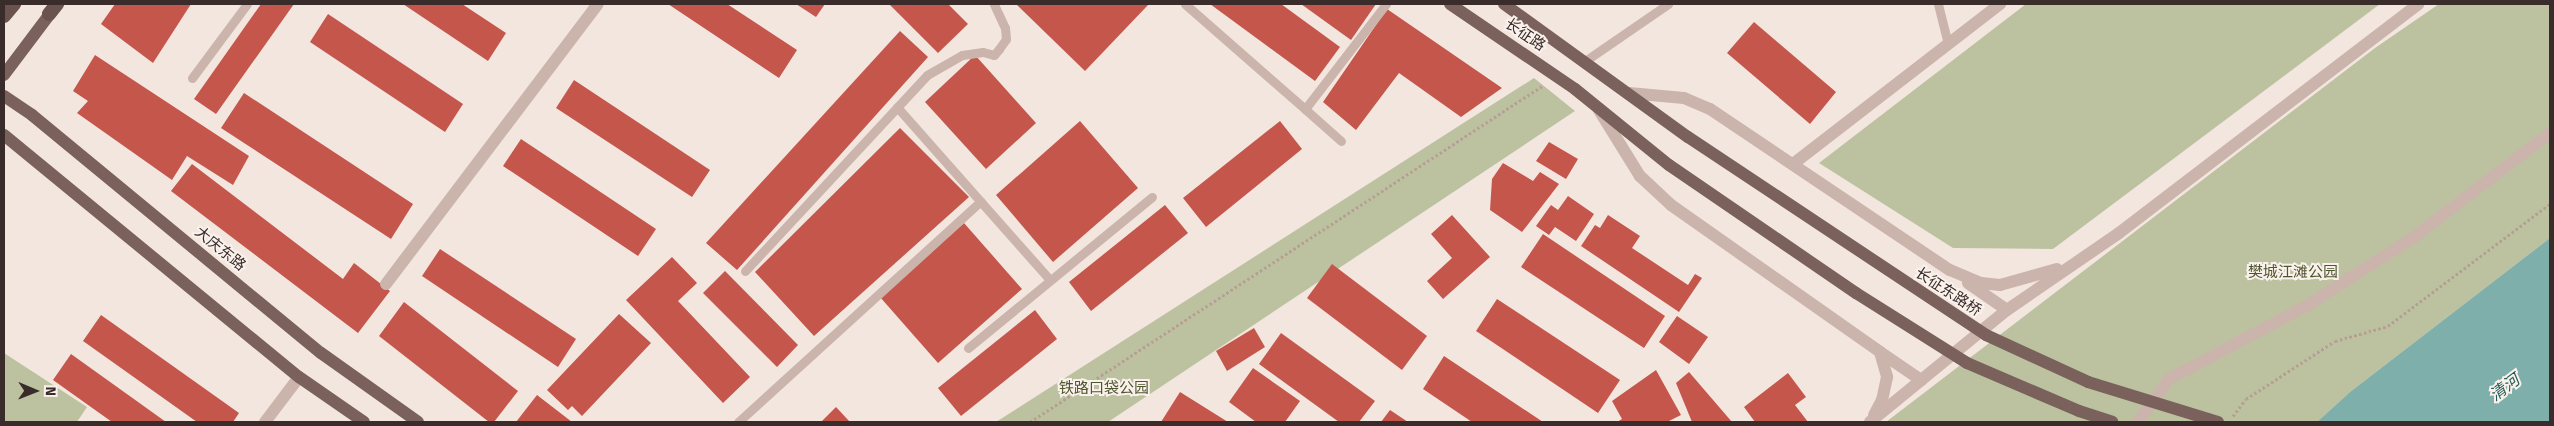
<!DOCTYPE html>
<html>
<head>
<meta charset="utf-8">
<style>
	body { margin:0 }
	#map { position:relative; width:2554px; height:426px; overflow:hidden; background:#f3e6df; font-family:"Fira Sans","Noto Sans SC",sans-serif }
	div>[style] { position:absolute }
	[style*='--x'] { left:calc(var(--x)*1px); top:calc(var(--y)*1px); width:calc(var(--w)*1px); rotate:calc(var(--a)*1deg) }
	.green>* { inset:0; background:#bcc29f }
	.water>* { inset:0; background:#7eafaa }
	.building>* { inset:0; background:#c4564c }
	.path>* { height:3px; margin-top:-1.5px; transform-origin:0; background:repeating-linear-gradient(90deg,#b79e95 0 2.5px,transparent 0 5px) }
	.service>* { height:9px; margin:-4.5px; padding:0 4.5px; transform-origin:4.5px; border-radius:4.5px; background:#cbb4ab }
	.minor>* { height:12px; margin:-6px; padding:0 6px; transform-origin:6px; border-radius:6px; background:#cbb4ab }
	.tertiary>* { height:12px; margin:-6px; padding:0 6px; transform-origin:6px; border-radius:6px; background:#cbb4ab }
	.primary>* { height:12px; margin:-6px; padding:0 6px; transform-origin:6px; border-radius:6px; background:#7a615b }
	.trunk>* { height:14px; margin:-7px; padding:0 7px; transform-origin:7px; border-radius:7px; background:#6a534e }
	.primary-bridge>* { height:12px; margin:-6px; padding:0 6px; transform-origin:6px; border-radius:6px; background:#7a615b }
	span { translate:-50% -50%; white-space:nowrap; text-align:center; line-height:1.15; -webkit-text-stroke:4px #faf1ec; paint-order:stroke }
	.street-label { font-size:15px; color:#392c2a }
	.park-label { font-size:15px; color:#4e572e }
	.water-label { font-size:16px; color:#205a54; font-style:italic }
	.frame { position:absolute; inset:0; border:5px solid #392c2a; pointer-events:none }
	.north { position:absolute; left:10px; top:366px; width:50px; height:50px; -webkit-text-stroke:4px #faf1ec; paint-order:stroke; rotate:91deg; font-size:14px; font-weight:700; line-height:20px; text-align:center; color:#392c2a }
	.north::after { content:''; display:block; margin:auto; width:18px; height:22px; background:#392c2a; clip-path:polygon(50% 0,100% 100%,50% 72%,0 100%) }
</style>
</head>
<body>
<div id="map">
	<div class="green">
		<div style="clip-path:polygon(2026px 4px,2380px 4px,2053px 249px,1953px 248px,1819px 163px)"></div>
		<div style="clip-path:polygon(2439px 4px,2550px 4px,2550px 238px,2350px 392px,2317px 422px,1886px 422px,2375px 48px)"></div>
		<div style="clip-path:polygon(1534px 78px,1575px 111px,1108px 422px,996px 422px)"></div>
		<div style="clip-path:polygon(4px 353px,87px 407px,77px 422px,4px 422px)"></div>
	</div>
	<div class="water">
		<div style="clip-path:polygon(2550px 238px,2550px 422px,2317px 422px,2350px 392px)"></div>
	</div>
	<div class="building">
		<div style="clip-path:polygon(115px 4px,191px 4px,153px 63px,101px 24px)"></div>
		<div style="clip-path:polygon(261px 4px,294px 4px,216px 114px,194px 99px)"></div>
		<div style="clip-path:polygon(403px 4px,462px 4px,506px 33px,488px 61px)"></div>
		<div style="clip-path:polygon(668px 4px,727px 4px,797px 50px,779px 78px)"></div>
		<div style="clip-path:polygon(796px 4px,825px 4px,816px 17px)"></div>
		<div style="clip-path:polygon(889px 4px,948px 4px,968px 24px,938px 53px)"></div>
		<div style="clip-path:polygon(1016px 4px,1149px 4px,1085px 71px)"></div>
		<div style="clip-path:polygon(1210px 4px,1281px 4px,1340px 47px,1315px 81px)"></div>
		<div style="clip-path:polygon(1301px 4px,1376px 4px,1351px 40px)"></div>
		<div style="clip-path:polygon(1387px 9px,1502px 88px,1461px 117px,1399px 73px,1356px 130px,1323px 102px)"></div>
		<div style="clip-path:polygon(328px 14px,463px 104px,445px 132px,310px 42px)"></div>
		<div style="clip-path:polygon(1754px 22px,1836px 92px,1810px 124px,1727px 53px)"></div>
		<div style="clip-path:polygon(900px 31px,928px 57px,737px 270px,706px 243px)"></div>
		<div style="clip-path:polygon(95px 55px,249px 156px,233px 185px,187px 156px,172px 180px,77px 113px,88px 101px,73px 91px)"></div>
		<div style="clip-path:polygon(975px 55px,1036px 123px,986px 169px,925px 102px)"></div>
		<div style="clip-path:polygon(574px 80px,710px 170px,692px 197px,556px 108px)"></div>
		<div style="clip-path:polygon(244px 93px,413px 204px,391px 239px,221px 128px)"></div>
		<div style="clip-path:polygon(1080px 121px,1138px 188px,1053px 262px,996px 195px)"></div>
		<div style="clip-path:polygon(1280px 121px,1302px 149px,1206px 227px,1183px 198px)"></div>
		<div style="clip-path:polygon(900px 128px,969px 197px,814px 336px,755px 272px)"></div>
		<div style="clip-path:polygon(521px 139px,656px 229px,638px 256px,503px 166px)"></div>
		<div style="clip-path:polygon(1549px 142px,1578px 159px,1566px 179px,1536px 161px)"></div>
		<div style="clip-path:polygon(1503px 163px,1533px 181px,1540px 172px,1559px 184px,1522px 232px,1490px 210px,1492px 179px)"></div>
		<div style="clip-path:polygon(192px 164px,343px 279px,354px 263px,390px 291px,358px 333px,171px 191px)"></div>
		<div style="clip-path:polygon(1568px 196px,1594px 214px,1576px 241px,1555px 227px,1549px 235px,1536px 226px,1551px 205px,1558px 210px)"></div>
		<div style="clip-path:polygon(1165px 205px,1188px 233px,1091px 311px,1069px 282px)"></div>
		<div style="clip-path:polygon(1452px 215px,1490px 257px,1443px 299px,1427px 281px,1452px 258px,1431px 234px)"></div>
		<div style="clip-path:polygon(1608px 215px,1640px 236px,1632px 248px,1688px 285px,1695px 274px,1702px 278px,1679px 312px,1581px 246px,1595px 225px,1600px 228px)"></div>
		<div style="clip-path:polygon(964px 223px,1022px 289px,938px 363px,880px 297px)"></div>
		<div style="clip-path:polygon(1543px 234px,1665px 316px,1644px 348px,1521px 267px)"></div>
		<div style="clip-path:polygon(440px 249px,576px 339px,558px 367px,422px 276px)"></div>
		<div style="clip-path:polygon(672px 257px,697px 283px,678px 301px,750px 377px,723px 403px,626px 300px)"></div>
		<div style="clip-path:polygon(1332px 264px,1427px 336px,1402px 370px,1307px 298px)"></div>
		<div style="clip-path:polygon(725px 271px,798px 345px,777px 367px,703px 293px)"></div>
		<div style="clip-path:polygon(1497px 299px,1620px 380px,1598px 413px,1476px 331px)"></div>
		<div style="clip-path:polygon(404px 302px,518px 391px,494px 422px,489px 422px,379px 336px)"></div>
		<div style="clip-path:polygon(1035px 310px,1057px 339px,961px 416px,938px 388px)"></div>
		<div style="clip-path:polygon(619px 314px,651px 343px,582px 416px,572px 406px,568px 410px,547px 390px)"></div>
		<div style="clip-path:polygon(101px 315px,239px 413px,233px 422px,197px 422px,83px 341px)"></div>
		<div style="clip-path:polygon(1677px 316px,1708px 337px,1689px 364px,1659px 342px)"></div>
		<div style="clip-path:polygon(1254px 328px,1265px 347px,1227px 371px,1216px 351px)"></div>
		<div style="clip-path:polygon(1281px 333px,1375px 401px,1359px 422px,1339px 422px,1259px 364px)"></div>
		<div style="clip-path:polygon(71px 354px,166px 422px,112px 422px,53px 380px)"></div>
		<div style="clip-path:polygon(1444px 356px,1543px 422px,1472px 422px,1423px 389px)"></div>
		<div style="clip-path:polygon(1253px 368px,1300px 401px,1285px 422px,1256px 422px,1229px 402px)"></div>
		<div style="clip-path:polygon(1656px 370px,1681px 415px,1667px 422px,1617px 422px,1622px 419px,1612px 401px)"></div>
		<div style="clip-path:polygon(1689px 372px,1732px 422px,1692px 422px,1676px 383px)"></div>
		<div style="clip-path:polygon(1788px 373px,1806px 397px,1795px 405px,1808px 422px,1755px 422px,1744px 407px)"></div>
		<div style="clip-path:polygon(1180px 392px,1228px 422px,1161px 422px)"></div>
		<div style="clip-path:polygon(537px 395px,572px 422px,516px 422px)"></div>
		<div style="clip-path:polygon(836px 407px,850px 422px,821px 422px)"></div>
		<div style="clip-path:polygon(1390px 410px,1408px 422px,1381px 422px)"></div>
	</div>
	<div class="path">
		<div style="--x:2233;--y:416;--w:21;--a:-53"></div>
		<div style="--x:2246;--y:399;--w:106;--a:-33.1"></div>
		<div style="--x:2335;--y:341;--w:55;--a:-15.8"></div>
		<div style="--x:2388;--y:326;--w:203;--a:-37"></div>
		<div style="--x:1030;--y:422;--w:612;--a:-33.27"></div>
	</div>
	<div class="service">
		<div style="--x:1185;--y:4;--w:159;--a:41.2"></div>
		<div style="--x:1938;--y:4;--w:41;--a:76"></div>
		<div style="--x:1585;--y:61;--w:101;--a:-34.5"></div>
		<div style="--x:192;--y:78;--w:92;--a:-53.4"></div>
		<div style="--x:897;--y:107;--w:230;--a:48.5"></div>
		<div style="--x:1341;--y:141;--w:48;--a:-138.4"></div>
		<div style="--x:1305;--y:109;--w:133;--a:-52.4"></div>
		<div style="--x:745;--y:271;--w:267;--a:-47.1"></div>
		<div style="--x:927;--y:75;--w:40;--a:-29.7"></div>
		<div style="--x:962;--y:55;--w:21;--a:-8"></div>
		<div style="--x:983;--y:52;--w:11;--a:15"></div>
		<div style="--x:994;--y:55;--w:8;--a:-50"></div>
		<div style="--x:999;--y:49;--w:12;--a:-55"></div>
		<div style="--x:1006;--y:39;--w:11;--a:-95"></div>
		<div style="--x:1005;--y:28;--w:26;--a:-115"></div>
		<div style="--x:968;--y:348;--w:238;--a:-39.4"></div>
		<div style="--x:738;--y:422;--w:328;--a:-42.3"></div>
	</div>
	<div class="minor">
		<div style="--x:1793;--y:164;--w:262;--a:-37.7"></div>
		<div style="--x:386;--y:284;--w:351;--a:-52.9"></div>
		<div style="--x:265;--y:422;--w:56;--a:-52.9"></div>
	</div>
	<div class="tertiary">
		<div style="--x:1629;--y:93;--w:55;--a:5.2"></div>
		<div style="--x:1684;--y:98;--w:28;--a:23"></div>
		<div style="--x:1710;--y:109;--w:289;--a:33.9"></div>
		<div style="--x:1950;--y:270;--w:34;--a:23"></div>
		<div style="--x:1981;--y:283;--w:19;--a:6"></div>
		<div style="--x:2000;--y:285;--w:59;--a:-15.7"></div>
		<div style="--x:1599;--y:110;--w:78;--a:58.2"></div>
		<div style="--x:1640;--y:176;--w:42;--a:43.1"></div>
		<div style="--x:1671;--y:205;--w:256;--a:35.1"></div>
		<div style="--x:1880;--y:352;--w:26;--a:74"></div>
		<div style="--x:1887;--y:377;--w:24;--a:102"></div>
		<div style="--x:1882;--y:400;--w:17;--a:118"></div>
		<div style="--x:1968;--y:283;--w:47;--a:34.7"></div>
		<div style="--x:1880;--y:352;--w:50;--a:34.3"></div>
		<div style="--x:1870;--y:422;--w:177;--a:-39.3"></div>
		<div style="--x:2007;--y:310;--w:136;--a:-34.5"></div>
		<div style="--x:2119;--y:233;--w:377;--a:-37.4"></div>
		<div style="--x:2138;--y:422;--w:53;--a:-54.2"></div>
		<div style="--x:2169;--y:379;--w:157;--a:-28"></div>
		<div style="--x:2308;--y:305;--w:126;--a:-32.7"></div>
		<div style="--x:2414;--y:237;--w:171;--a:-37.4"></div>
	</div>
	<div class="primary">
		<div style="--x:1450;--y:4;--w:151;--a:34.2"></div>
		<div style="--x:1575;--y:89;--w:121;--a:39"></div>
		<div style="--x:1504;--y:4;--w:227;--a:35.9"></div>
		<div style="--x:4;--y:75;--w:85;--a:-53.1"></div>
		<div style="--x:4;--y:96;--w:34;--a:34"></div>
		<div style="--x:32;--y:115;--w:374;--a:39.5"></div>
		<div style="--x:321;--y:353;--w:119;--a:35.4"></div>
		<div style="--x:4;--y:135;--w:382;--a:39.4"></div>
		<div style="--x:299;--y:377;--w:79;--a:34.7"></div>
	</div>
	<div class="trunk">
		<div style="--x:49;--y:14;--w:13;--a:-51"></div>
		<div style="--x:4;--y:16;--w:16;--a:-50"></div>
	</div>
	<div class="primary-bridge">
		<div style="--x:1688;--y:137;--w:358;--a:33.6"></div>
		<div style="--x:1986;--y:335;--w:112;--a:24.7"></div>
		<div style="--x:2088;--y:382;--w:136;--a:17.1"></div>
		<div style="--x:1669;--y:165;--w:227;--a:34.4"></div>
		<div style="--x:1856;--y:293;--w:131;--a:32.2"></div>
		<div style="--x:1967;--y:363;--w:122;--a:23.2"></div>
		<div style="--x:2079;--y:411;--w:35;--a:18"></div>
	</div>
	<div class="street-label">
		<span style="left:1525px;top:35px;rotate:34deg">长征路</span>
		<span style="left:220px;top:249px;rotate:39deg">大庆东路</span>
		<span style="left:1948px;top:292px;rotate:33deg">长征东路桥</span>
	</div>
	<div class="park-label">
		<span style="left:2293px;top:273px">樊城江滩公园</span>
		<span style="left:1104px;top:389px">铁路口袋公园</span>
	</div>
	<div class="water-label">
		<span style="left:2505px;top:388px;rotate:-37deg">清河</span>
	</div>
	<div class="frame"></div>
	<div class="north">N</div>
</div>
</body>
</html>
